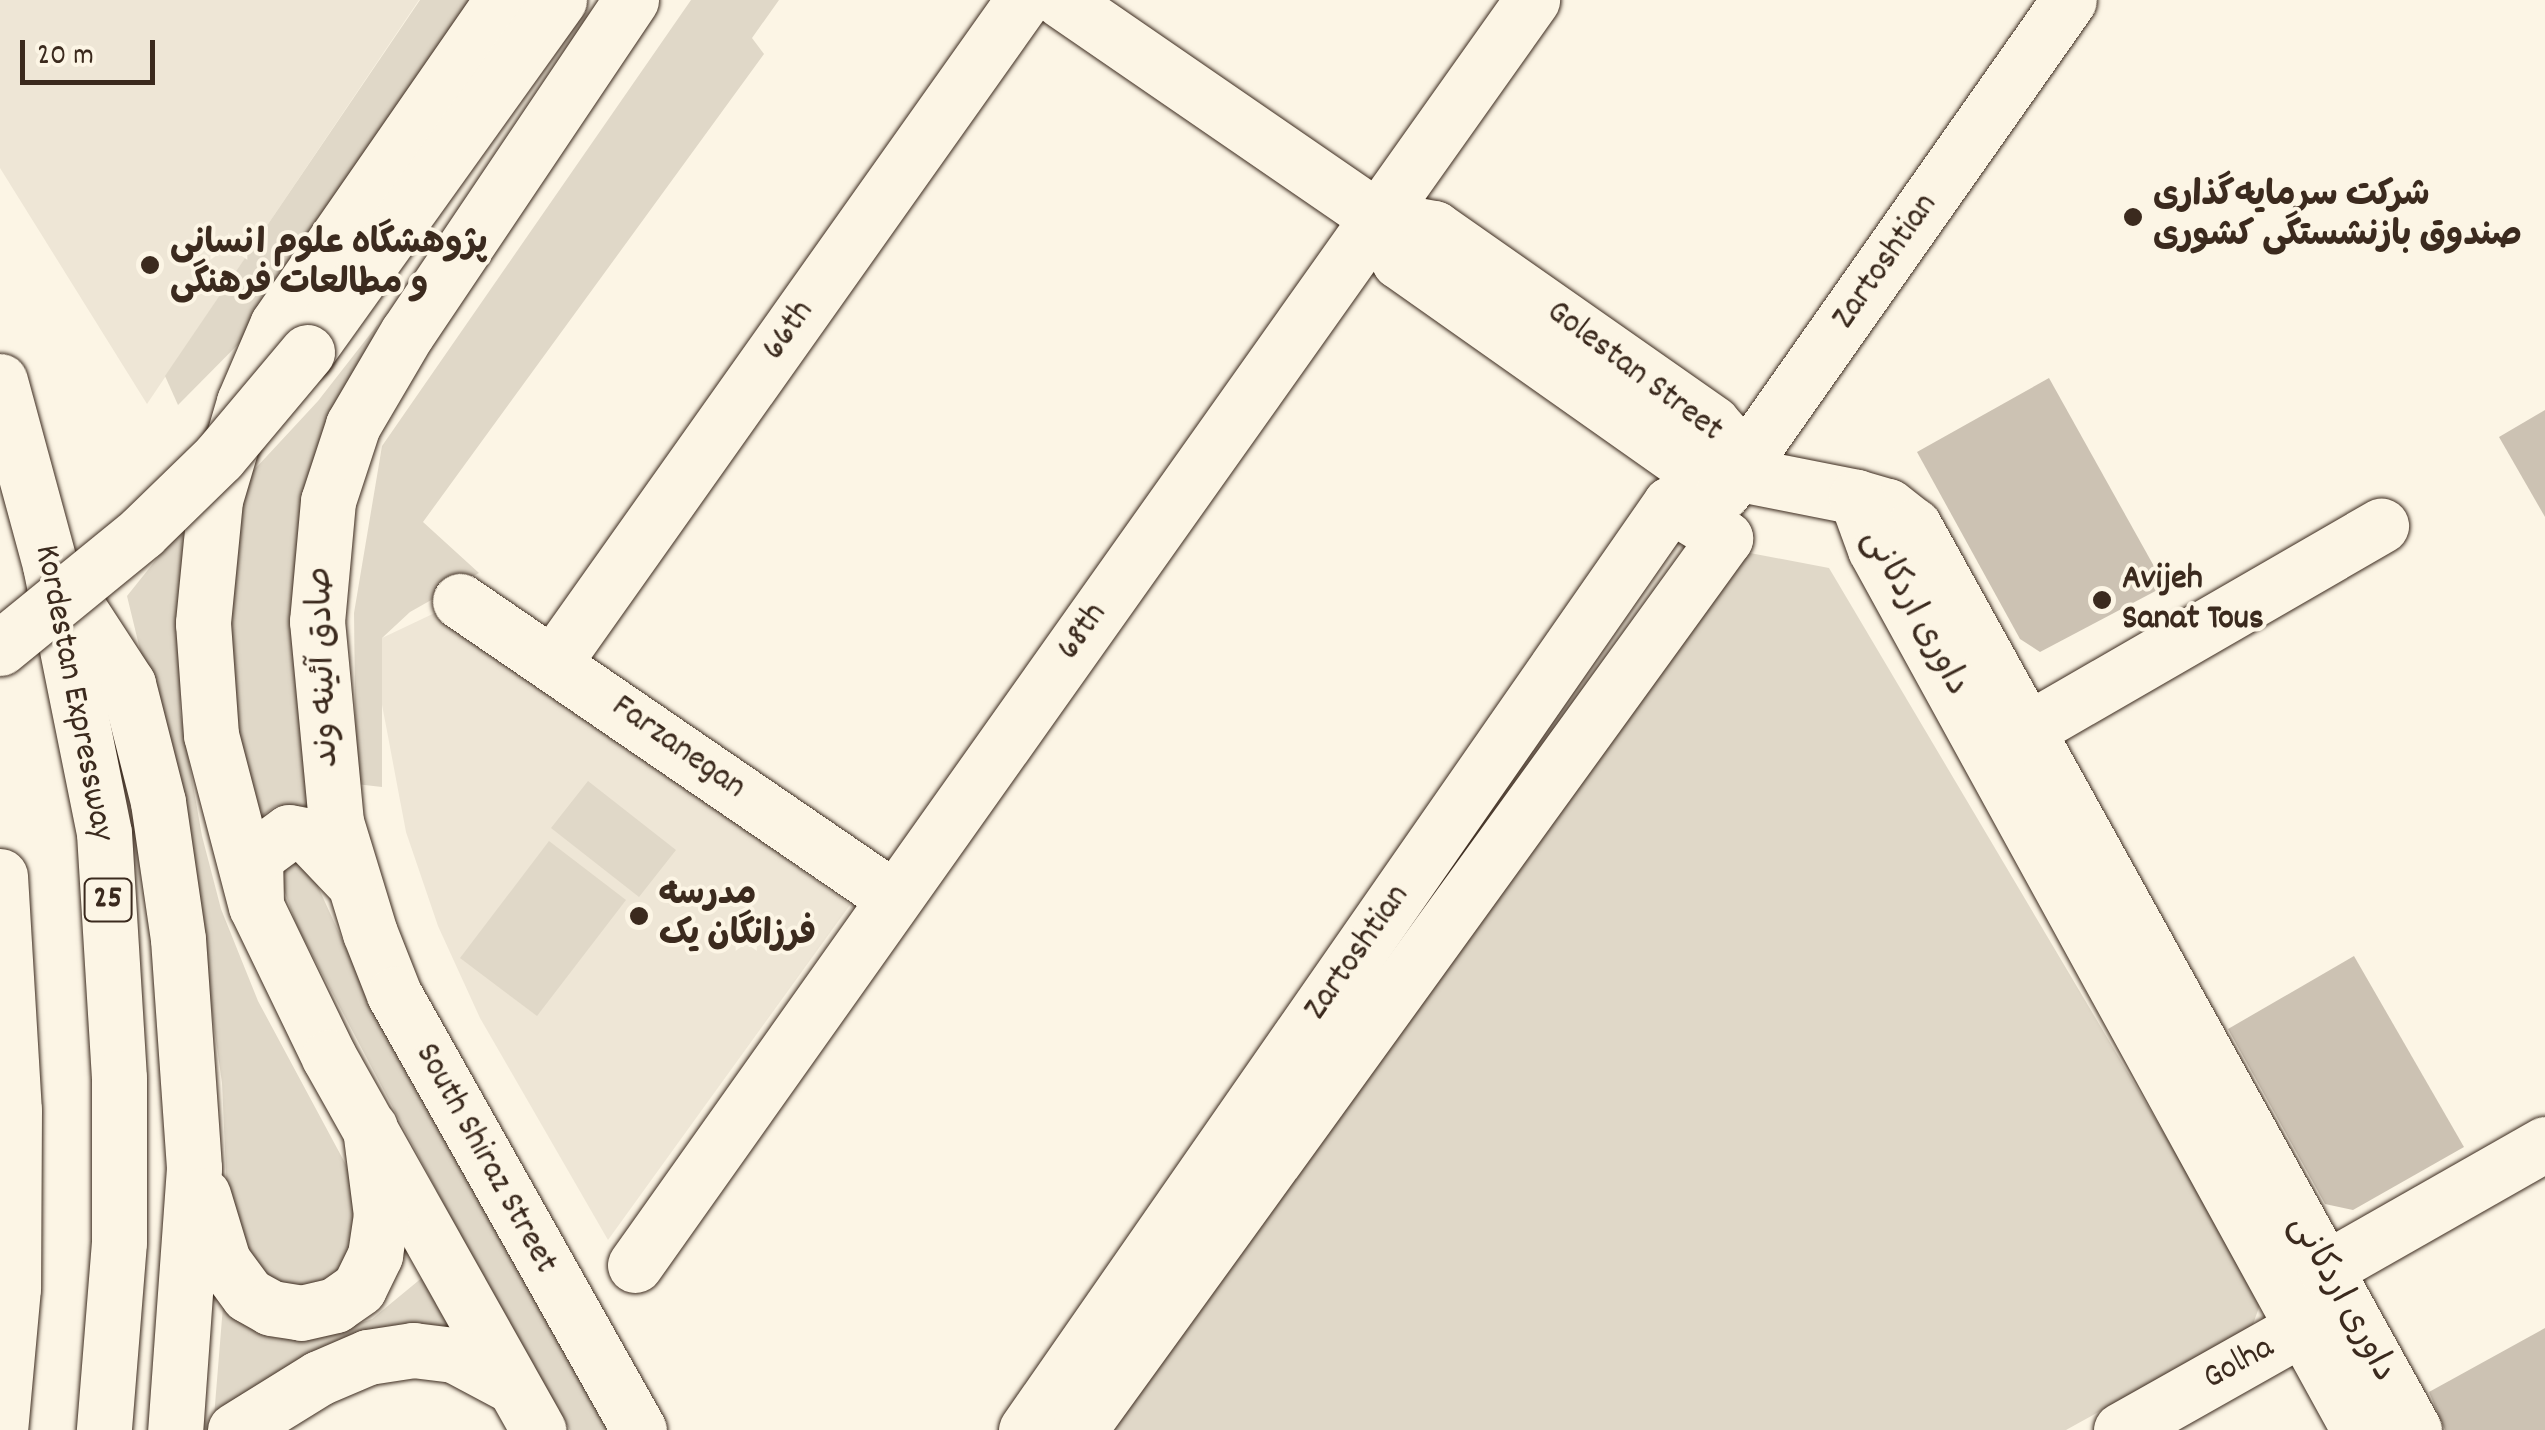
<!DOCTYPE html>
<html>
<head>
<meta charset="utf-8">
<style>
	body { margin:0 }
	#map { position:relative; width:2545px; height:1430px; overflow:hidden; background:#fcf5e5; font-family:Dekko,"Playpen Sans Arabic",sans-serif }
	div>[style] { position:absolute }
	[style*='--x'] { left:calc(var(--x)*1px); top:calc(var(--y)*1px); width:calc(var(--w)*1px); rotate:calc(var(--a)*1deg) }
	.built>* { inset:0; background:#eee6d6 }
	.green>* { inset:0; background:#e0d8c8 }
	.building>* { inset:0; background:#ccc2b3 }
	.roads { filter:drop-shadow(0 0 2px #3b2a1e) drop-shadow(0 0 2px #3b2a1e) }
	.minor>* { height:55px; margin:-27.5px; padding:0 27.5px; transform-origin:27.5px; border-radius:27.5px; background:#fcf5e5 }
	.major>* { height:55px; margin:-27.5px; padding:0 27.5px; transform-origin:27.5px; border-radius:27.5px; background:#fcf5e5 }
	.highway>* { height:55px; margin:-27.5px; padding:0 27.5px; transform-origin:27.5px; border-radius:27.5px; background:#fcf5e5 }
	.bridges { filter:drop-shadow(0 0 2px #3b2a1e) drop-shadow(0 0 2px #3b2a1e) }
	.major-bridge>* { height:55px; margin:-27.5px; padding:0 27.5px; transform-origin:27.5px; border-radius:27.5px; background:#fcf5e5 }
	.dots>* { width:28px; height:28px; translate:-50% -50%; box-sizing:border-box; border:5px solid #fcf5e5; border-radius:50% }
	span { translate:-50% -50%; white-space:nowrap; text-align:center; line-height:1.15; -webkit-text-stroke:8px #fcf5e5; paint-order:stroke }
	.shield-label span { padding:2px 8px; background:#fcf5e5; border:2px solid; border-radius:8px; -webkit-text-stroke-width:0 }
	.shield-label { font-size:32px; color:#3b2a1e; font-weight:700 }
	.poi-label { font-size:35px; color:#3b2a1e; font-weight:700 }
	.left { translate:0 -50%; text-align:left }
	.street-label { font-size:35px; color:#3b2a1e }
	.scale { position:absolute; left:20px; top:40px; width:135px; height:45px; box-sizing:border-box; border:5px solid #3b2a1e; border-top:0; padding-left:12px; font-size:30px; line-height:35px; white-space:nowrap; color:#3b2a1e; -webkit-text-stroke:8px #fcf5e5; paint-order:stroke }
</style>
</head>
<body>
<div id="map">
	<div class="built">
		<div style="clip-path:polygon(0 0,419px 0,147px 404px,0 168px)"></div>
		<div style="clip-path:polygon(441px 610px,850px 905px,608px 1240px,480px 1018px,438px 926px,406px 832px,377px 678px,382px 638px)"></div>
	</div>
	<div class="green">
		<div style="clip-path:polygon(420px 0,478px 0,270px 312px,178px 405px,165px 376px)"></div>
		<div style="clip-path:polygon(691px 0,779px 0,752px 38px,764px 54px,423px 522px,479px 573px,410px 612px,382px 638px,382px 787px,356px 784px,354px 613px,382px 446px)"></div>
		<div style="clip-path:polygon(378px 324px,360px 376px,313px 806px,276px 806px,245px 828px,230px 782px,227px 499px,318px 401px)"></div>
		<div style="clip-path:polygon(183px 526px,180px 711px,202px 836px,221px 909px,258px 1001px,352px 1176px,358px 1262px,298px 1294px,255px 1271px,227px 1194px,222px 1083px,190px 856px,127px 596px)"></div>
		<div style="clip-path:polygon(1729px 549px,1829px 568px,2262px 1299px,2252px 1327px,2066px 1430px,1114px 1430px)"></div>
		<div style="clip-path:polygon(588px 781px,676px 850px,639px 897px,551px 828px)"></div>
		<div style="clip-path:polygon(549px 841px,626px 900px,537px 1016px,460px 958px)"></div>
		<div style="clip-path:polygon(280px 849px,310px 869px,355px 968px,608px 1430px,570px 1430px,474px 1261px,297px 926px,274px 862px)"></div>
		<div style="clip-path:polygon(429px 1272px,467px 1327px,214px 1417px,223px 1306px,275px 1338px,314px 1339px,372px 1319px)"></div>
	</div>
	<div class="building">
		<div style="clip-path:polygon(2049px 378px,2165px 586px,2040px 652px,2020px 639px,1917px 452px)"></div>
		<div style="clip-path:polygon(2545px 410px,2545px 517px,2499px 437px)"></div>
		<div style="clip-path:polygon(2354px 956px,2464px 1147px,2353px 1210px,2325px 1204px,2228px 1029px)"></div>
		<div style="clip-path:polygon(2545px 1328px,2545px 1430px,2445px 1430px,2429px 1392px)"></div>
	</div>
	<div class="roads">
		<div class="minor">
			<div style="--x:1061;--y:0;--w:385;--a:34.5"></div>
			<div style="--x:1378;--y:218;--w:57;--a:10.1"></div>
			<div style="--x:1434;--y:228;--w:340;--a:35"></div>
			<div style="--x:1712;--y:423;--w:30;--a:48"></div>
			<div style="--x:1732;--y:445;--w:27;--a:73"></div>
			<div style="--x:1378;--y:218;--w:48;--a:64"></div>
			<div style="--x:1399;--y:261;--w:350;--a:35.2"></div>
			<div style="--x:1685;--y:463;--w:174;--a:11.2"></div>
			<div style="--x:1856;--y:497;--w:33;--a:16"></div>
			<div style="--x:1888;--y:506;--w:33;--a:38"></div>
			<div style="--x:1914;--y:526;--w:1033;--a:61.05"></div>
			<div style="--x:1723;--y:492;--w:601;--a:-54.88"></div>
			<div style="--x:1856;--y:497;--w:55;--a:69.9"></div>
			<div style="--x:1875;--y:549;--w:1005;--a:61.22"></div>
			<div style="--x:460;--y:601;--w:526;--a:34.39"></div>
			<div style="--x:554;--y:662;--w:811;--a:-54.68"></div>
			<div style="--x:1994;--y:749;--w:447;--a:-30"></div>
			<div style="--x:635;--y:1265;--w:1551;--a:-54.66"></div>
			<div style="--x:1026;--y:1430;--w:1128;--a:-55.18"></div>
			<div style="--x:1670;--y:504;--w:65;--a:31.7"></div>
			<div style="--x:1725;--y:538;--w:1101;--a:125.91"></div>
			<div style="--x:2121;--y:1430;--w:210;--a:-29.4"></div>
			<div style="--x:2304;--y:1327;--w:62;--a:-70.1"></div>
			<div style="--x:2325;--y:1269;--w:253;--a:-29.6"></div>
		</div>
		<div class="major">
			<div style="--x:502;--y:0;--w:395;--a:124.7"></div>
			<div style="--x:277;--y:325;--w:84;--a:113.2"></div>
			<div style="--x:244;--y:402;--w:102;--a:106.5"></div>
			<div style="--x:215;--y:500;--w:124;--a:95.6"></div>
			<div style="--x:203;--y:623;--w:112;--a:85.9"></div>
			<div style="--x:211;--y:735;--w:177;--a:75.3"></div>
			<div style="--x:256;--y:906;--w:168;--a:64.2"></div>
			<div style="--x:329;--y:1057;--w:428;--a:60.7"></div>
			<div style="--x:631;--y:0;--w:401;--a:123.9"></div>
			<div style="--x:407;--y:333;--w:107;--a:120.4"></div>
			<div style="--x:353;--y:425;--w:80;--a:108.2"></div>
			<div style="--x:328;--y:501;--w:121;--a:95.2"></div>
			<div style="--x:317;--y:621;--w:202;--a:84.6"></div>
			<div style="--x:336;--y:822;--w:116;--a:73"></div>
			<div style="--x:370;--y:933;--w:66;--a:68.5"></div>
			<div style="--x:394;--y:994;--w:500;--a:60.67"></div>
			<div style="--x:307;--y:352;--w:433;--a:-54.4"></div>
			<div style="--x:256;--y:903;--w:46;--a:-91.2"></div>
			<div style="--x:255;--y:857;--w:42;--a:-36.3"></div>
			<div style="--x:289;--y:832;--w:20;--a:11"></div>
			<div style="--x:309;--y:836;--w:59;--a:46.4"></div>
		</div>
		<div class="highway">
			<div style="--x:0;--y:381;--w:191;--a:74.8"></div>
			<div style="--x:50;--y:565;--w:273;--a:78.6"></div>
			<div style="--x:104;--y:833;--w:245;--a:86.5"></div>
			<div style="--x:119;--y:1078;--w:164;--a:90"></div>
			<div style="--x:119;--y:1242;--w:189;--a:94.6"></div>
			<div style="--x:68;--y:592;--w:110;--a:56.9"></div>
			<div style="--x:128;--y:684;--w:122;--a:75.7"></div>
			<div style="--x:158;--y:802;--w:138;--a:81.7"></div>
			<div style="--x:178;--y:939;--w:230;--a:86"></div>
			<div style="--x:194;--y:1168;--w:263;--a:94.1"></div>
			<div style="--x:0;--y:876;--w:234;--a:86.6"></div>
			<div style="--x:14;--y:1110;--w:178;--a:90.3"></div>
			<div style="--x:13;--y:1288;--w:143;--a:95.2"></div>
			<div style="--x:203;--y:1195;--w:69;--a:73.1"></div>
			<div style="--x:223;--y:1261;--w:42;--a:53.7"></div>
			<div style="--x:248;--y:1295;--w:26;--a:29"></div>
			<div style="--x:271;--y:1308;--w:30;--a:9"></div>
			<div style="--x:301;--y:1313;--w:35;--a:-13"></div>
			<div style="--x:335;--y:1305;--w:29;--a:-35"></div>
			<div style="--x:359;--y:1288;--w:37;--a:-64"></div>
			<div style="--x:375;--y:1255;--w:40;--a:-81.5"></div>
			<div style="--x:381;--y:1215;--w:88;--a:-97.2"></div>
			<div style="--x:235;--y:1430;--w:99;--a:-31.8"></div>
			<div style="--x:319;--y:1378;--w:53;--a:-23.2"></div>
			<div style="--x:368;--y:1357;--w:46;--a:-8.8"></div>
			<div style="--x:413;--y:1350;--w:41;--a:7"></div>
			<div style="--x:454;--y:1355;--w:66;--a:28.1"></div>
		</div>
	</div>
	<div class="bridges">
		<div class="major-bridge">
			<div style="--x:0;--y:648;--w:183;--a:-39.2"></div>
			<div style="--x:142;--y:532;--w:107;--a:-44.2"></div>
			<div style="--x:219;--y:457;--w:137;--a:-50"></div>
		</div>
	</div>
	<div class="dots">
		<div style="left:2133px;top:217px;background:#3b2a1e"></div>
		<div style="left:150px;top:265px;background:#3b2a1e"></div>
		<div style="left:2102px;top:600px;background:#3b2a1e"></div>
		<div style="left:639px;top:916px;background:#3b2a1e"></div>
	</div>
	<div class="shield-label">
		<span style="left:108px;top:900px">25</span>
	</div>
	<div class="poi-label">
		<span class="left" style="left:2153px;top:217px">شرکت سرمایه‌گذاری<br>صندوق بازنشستگی کشوری</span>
		<span class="left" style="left:170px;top:265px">پژوهشگاه علوم انسانی<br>و مطالعات فرهنگی</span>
		<span class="left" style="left:2122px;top:600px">Avijeh<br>Sanat Tous</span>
		<span class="left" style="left:659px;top:916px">مدرسه<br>فرزانگان یک</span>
	</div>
	<div class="street-label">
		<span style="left:1886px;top:262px;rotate:-55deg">Zartoshtian</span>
		<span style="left:789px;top:331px;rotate:-55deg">66th</span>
		<span style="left:1634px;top:372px;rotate:37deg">Golestan Street</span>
		<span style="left:1914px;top:613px;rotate:61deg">داوری اردکانی</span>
		<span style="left:1083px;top:632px;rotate:-55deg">68th</span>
		<span style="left:325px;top:667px;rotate:-92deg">صادق آئینه وند</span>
		<span style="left:73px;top:693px;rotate:79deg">Kordestan Expressway</span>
		<span style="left:678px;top:748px;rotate:35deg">Farzanegan</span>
		<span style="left:1358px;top:953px;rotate:-55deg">Zartoshtian</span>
		<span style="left:485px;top:1159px;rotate:61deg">South Shiraz Street</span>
		<span style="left:2341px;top:1299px;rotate:61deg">داوری اردکانی</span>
		<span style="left:2239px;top:1364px;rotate:-29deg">Golha</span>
	</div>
	<div class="scale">20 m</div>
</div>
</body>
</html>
